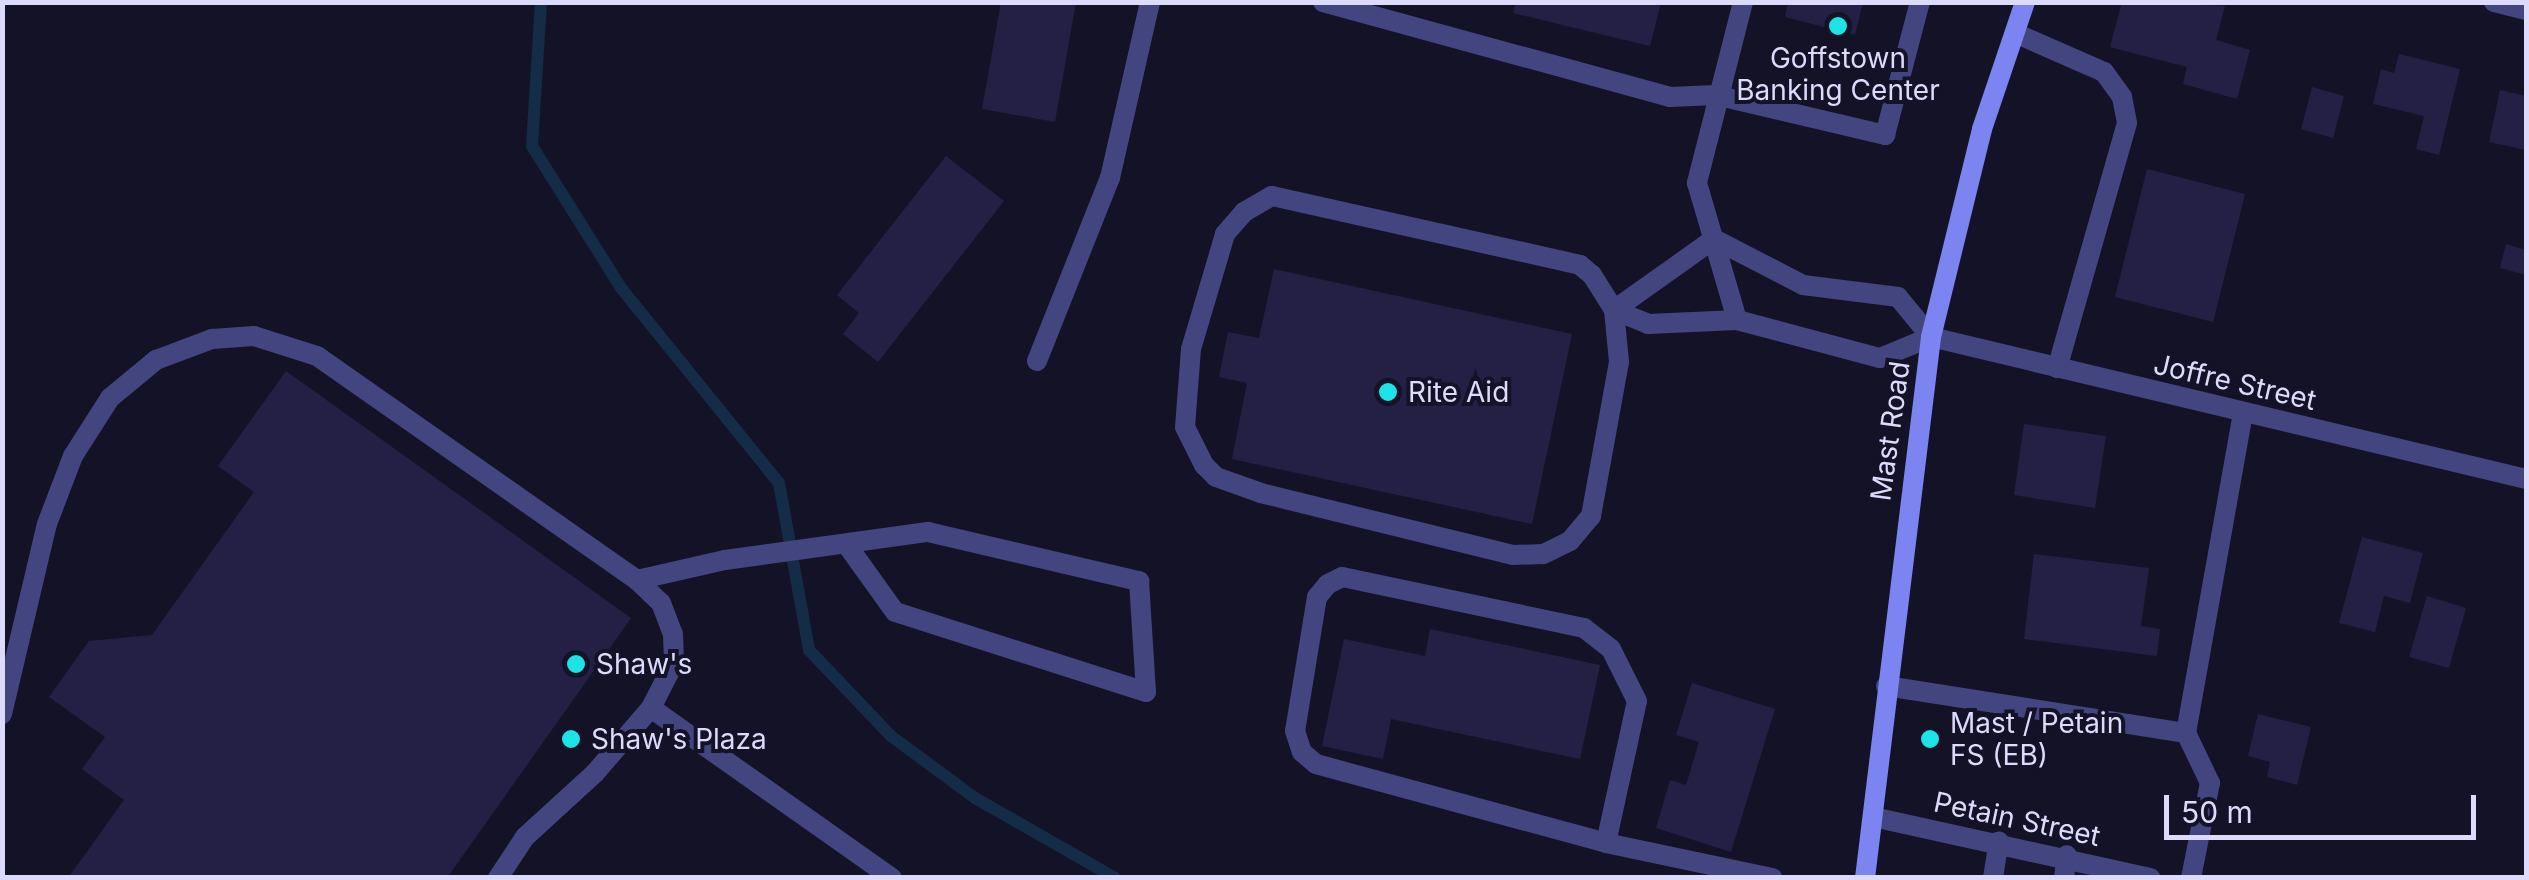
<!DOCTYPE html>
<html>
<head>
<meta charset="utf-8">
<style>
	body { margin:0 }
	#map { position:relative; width:2529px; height:880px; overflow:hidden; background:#141226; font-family:Inter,sans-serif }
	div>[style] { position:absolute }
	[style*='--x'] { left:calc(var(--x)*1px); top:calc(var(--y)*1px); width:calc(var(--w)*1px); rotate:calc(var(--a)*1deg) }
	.stream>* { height:12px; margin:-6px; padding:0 6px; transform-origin:6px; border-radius:6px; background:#142c48 }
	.building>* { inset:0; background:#242045 }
	.service>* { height:20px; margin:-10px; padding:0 10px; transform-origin:10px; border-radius:10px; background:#424580 }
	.minor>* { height:20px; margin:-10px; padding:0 10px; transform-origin:10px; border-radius:10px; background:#424580 }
	.secondary>* { height:20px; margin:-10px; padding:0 10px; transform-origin:10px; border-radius:10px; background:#7c84f1 }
	.dots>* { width:28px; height:28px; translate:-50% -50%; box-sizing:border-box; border:5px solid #141226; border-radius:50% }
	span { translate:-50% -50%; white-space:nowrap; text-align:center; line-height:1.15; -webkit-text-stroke:8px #141226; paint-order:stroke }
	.poi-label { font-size:28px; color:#dcdbfb }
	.left { translate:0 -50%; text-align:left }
	.street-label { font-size:28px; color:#dcdbfb }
	.frame { position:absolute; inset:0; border:5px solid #dcdbfb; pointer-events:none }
	.scale { position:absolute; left:2164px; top:795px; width:312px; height:45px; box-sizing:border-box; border:5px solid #dcdbfb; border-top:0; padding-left:12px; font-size:30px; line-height:35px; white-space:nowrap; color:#dcdbfb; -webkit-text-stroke:8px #141226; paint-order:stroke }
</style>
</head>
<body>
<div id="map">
	<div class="stream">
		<div style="--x:541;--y:2;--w:144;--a:93.6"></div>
		<div style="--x:532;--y:146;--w:168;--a:57.9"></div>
		<div style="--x:621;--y:288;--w:251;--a:51"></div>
		<div style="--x:779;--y:483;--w:170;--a:79.8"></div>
		<div style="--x:809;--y:650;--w:119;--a:46.4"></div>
		<div style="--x:891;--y:736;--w:104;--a:36.4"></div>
		<div style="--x:975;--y:798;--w:161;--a:29.7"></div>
	</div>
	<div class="building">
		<div style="clip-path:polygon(1001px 2px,1076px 2px,1055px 122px,982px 109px)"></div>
		<div style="clip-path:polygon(1516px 2px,1661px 2px,1650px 46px,1513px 13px)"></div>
		<div style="clip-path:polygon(1788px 2px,1863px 2px,1855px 35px,1785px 17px)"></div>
		<div style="clip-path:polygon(2122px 2px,2225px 6px,2216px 40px,2250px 50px,2237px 99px,2183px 84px,2187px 67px,2110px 47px)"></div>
		<div style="clip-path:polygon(2399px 54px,2460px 69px,2439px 155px,2416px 149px,2424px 116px,2373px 104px,2381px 69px,2394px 73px)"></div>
		<div style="clip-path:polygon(2312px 87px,2344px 96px,2333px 138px,2301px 129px)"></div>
		<div style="clip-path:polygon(2500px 90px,2526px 96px,2526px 150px,2489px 142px)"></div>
		<div style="clip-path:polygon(946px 156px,1004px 201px,878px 362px,843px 334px,859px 313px,837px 295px)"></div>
		<div style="clip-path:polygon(2147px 169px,2245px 194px,2213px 322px,2115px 297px)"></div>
		<div style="clip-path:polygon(2506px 244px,2526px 250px,2526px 275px,2500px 268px)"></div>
		<div style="clip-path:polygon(1274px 269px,1572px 334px,1532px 524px,1232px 459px,1247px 383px,1219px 377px,1228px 332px,1259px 338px)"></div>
		<div style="clip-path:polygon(286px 371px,631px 618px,447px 878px,68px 878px,124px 800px,82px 769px,105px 737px,49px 697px,89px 641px,152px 635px,254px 492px,218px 466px)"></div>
		<div style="clip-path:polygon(2024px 424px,2106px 436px,2095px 508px,2014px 495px)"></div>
		<div style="clip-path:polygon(2362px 537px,2423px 553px,2410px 603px,2384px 596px,2375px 632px,2339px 623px)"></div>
		<div style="clip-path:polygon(2034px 554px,2149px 568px,2141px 626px,2160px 629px,2157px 656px,2024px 639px)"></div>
		<div style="clip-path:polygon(2427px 596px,2466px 608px,2449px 668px,2409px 657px)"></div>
		<div style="clip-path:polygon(1430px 629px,1600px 665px,1580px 759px,1391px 719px,1383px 759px,1322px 746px,1344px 639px,1425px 656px)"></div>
		<div style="clip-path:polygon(1692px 683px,1775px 709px,1731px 852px,1656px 828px,1670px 780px,1686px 785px,1699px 742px,1676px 735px)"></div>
		<div style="clip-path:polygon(2258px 714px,2311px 727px,2297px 785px,2267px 777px,2270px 762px,2248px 756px)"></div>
	</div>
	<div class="service">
		<div style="--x:1323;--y:2;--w:360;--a:15.3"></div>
		<div style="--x:1670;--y:97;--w:45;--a:-2.5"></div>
		<div style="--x:1715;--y:95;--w:175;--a:13.2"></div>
		<div style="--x:1885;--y:135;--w:138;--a:-75.3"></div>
		<div style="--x:2015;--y:33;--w:97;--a:23.7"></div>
		<div style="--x:2104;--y:72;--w:31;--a:54"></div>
		<div style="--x:2122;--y:97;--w:26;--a:79"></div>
		<div style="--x:2127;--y:123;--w:255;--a:105.9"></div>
		<div style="--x:1272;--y:196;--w:316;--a:12.6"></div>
		<div style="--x:1580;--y:265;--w:16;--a:40"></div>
		<div style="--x:1592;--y:275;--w:41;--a:57.8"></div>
		<div style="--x:1614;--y:310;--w:52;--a:84.5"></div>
		<div style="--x:1619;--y:362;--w:157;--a:100.3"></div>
		<div style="--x:1591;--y:516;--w:33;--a:130"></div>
		<div style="--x:1570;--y:541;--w:30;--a:154"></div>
		<div style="--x:1543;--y:554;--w:30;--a:178"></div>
		<div style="--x:1513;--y:555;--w:260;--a:-166.2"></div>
		<div style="--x:1261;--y:493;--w:48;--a:-160.4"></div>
		<div style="--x:1216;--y:477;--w:17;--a:-135"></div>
		<div style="--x:1204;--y:465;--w:42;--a:-116.6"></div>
		<div style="--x:1185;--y:427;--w:78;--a:-85.6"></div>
		<div style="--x:1191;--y:349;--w:120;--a:-73.5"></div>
		<div style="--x:1225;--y:234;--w:29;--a:-49"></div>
		<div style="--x:1244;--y:212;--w:32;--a:-30"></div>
		<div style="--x:1614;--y:310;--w:37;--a:22"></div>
		<div style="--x:1648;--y:324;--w:89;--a:-2.6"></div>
		<div style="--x:1614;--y:310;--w:123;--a:-35.4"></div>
		<div style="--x:637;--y:580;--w:90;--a:-12.8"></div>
		<div style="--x:725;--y:560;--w:205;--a:-7.9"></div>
		<div style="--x:928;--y:532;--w:217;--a:13.1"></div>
		<div style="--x:1139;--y:581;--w:111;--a:86.4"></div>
		<div style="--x:1146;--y:692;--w:263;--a:-162.3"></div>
		<div style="--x:895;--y:612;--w:82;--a:-125.6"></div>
		<div style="--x:1886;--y:686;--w:304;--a:8.9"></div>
		<div style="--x:2;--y:714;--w:195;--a:-76.7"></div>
		<div style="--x:47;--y:524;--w:73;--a:-69.1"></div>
		<div style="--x:73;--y:456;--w:69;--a:-57.5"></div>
		<div style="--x:110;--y:398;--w:60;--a:-39.6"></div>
		<div style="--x:156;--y:360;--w:60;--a:-20.6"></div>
		<div style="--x:212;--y:339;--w:42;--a:-4.1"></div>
		<div style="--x:254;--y:336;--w:66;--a:17.6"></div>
		<div style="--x:317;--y:356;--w:391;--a:35"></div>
		<div style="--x:637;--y:580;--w:33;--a:44"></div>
		<div style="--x:661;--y:603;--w:33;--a:69"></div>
		<div style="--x:673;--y:634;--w:29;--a:88"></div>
		<div style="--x:674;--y:663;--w:51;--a:117.1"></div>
		<div style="--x:1606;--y:843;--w:145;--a:-77.7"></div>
		<div style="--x:1637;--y:701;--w:58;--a:-116.6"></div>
		<div style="--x:1611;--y:649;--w:34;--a:-142"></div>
		<div style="--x:1584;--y:628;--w:247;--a:-168.1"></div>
		<div style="--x:1342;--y:577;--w:16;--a:153"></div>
		<div style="--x:1328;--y:584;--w:17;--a:130"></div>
		<div style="--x:1317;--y:597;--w:136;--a:99.3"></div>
		<div style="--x:1295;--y:731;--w:22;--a:72"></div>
		<div style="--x:1302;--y:752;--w:18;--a:41"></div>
		<div style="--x:1316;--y:764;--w:301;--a:15.2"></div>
		<div style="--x:1606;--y:843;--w:170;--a:11.9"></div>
		<div style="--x:498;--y:878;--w:49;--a:-56.6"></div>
		<div style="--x:525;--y:837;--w:95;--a:-42.4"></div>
		<div style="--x:595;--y:773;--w:86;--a:-49.3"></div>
		<div style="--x:651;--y:708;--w:295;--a:35.2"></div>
		<div style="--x:1993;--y:878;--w:37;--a:-81"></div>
		<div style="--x:2064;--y:878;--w:23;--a:-83"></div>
		<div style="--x:2191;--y:878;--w:97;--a:-78.7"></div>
		<div style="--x:2210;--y:783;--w:55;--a:-115.6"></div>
		<div style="--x:2186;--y:733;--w:326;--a:-79.9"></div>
	</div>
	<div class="minor">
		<div style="--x:1743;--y:2;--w:187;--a:104.3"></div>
		<div style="--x:1697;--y:183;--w:143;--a:73.7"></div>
		<div style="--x:1737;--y:320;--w:148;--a:14.9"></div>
		<div style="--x:1880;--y:358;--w:55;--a:-22.4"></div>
		<div style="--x:2494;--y:2;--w:33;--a:14"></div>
		<div style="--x:1714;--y:239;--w:100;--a:27.3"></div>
		<div style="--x:1803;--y:285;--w:96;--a:7.2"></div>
		<div style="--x:1898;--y:297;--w:52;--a:50.5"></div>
		<div style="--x:1931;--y:337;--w:612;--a:13.42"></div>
		<div style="--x:1037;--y:361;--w:197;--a:-68.3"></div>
		<div style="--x:1110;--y:178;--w:180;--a:-77.2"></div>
		<div style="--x:1873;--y:817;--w:284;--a:12.4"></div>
	</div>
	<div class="secondary">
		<div style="--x:1865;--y:878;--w:545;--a:-83.04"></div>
		<div style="--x:1931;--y:337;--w:214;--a:-76.2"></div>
		<div style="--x:1982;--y:129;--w:134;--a:-71.3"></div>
	</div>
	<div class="dots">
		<div style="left:1838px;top:26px;background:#1ce4e6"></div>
		<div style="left:1388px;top:392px;background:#1ce4e6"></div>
		<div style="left:576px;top:664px;background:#1ce4e6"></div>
		<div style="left:571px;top:739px;background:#1ce4e6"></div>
		<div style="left:1930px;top:739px;background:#1ce4e6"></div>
	</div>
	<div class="poi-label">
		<span style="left:1838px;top:74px">Goffstown<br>Banking Center</span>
		<span class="left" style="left:1408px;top:392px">Rite Aid</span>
		<span class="left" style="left:596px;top:664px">Shaw's</span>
		<span class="left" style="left:1950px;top:739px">Mast / Petain<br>FS (EB)</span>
		<span class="left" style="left:591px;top:739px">Shaw's Plaza</span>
	</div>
	<div class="street-label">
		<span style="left:2235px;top:382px;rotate:13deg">Joffre Street</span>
		<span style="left:1890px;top:431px;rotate:-82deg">Mast Road</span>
		<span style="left:2017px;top:819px;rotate:12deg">Petain Street</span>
	</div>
	<div class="frame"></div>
	<div class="scale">50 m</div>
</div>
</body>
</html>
